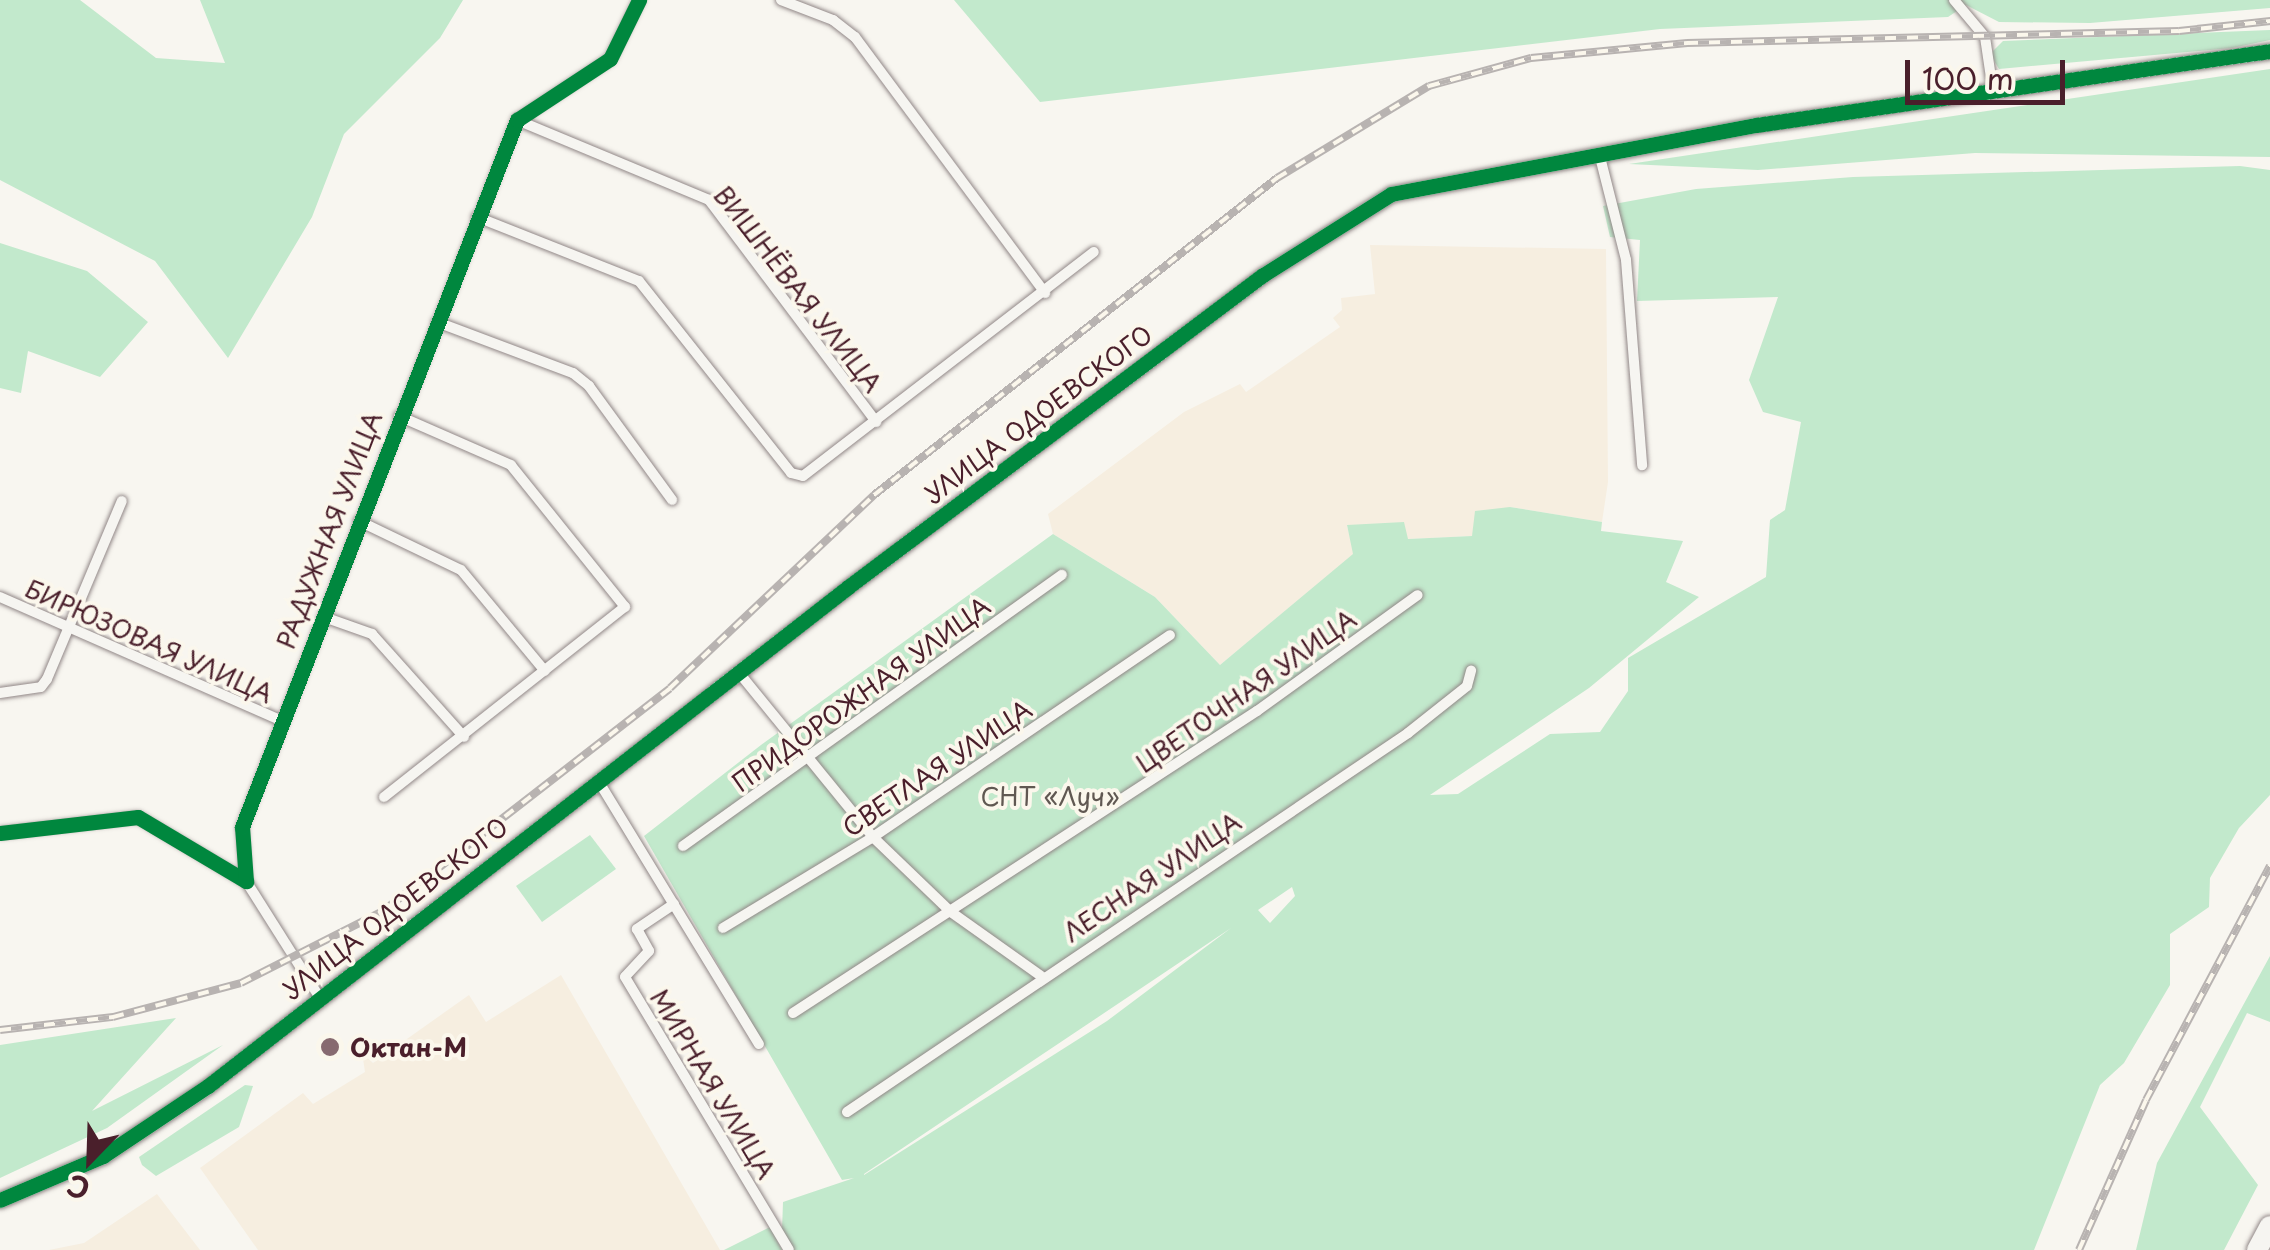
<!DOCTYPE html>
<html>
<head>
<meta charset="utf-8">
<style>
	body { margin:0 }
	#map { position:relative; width:2270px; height:1250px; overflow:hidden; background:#f8f6f0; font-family:"Playpen Sans",sans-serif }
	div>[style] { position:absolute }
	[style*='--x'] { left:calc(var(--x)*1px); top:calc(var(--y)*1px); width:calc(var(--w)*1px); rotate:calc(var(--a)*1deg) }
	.built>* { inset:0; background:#f6eee0 }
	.green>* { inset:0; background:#c2e9cc }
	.roads { filter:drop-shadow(0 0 2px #918787) drop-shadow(0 0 2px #918787) }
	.street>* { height:10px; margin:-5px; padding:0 5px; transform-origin:5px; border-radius:5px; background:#f6f5f1 }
	.secondary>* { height:15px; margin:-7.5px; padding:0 7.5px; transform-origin:7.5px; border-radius:7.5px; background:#f6f5f1 }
	.highway>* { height:20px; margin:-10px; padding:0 10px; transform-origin:10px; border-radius:10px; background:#f6f5f1 }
	.rail>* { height:8px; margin-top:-4px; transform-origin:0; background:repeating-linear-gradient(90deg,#fbf7ec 0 11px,#b8b3b1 0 22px); box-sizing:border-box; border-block:2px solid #b8b3b1 }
	.cycleway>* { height:15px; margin:-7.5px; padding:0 7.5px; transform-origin:7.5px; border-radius:7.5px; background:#00873e }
	.dots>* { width:28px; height:28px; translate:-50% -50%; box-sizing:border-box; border:5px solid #fbf7ec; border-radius:50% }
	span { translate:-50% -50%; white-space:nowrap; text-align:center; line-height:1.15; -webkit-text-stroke:8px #fbf7ec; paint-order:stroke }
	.street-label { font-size:25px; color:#4a1f2b }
	.park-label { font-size:25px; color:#605852 }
	.poi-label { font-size:25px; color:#4a1f2b; font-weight:700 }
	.left { translate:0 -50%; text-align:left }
	.north { position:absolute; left:40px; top:1110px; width:100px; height:100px; -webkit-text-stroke:8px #fbf7ec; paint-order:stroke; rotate:203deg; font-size:28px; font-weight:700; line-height:40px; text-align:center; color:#4a1f2b }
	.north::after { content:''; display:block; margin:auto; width:35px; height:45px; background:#4a1f2b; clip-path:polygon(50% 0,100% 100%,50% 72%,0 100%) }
	.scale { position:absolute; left:1905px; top:60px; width:160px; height:45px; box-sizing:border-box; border:5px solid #4a1f2b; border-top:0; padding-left:12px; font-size:30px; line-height:35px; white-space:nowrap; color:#4a1f2b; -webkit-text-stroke:8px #fbf7ec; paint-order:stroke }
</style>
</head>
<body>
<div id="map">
	<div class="built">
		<div style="clip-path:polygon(1370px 245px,1606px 249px,1608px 482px,1602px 522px,1510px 507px,1472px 536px,1407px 539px,1347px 526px,1354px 554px,1220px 665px,1155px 597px,1053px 534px,1048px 514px,1184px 412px,1240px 384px,1246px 392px,1340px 327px,1333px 318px,1342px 310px,1341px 298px,1375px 294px)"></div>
		<div style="clip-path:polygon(561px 975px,720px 1250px,258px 1250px,200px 1168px,303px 1093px,313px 1104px,365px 1072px,362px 1052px,373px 1063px,469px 995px,486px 1022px)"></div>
		<div style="clip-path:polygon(157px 1194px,200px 1250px,49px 1250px,84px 1243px)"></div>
	</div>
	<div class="green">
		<div style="clip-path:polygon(0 0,80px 0,156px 58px,225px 63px,200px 0,463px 0,440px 38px,344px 134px,312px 217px,228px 358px,155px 261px,0 180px)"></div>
		<div style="clip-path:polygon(954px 0,2270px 0,2270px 8px,2090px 23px,1999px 22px,1966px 5px,1948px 17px,1660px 29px,1040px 102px)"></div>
		<div style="clip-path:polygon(2270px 30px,2270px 40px,2232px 48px,1999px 69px,1990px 54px,2003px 41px)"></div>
		<div style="clip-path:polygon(2270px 69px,2270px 157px,1975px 153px,1758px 170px,1629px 164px)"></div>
		<div style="clip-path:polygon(evenodd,2240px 166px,2270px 170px,2270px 795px,2239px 828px,2210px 878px,2209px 907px,2170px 934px,2170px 985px,2124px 1063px,2100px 1085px,2034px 1250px,793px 1250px,782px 1230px,783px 1202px,854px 1178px,842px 1180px,644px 836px,761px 745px,1053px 534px,1155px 597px,1220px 665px,1353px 554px,1347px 525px,1404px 522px,1408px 539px,1472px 536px,1475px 511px,1510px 507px,1602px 522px,1601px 531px,1683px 541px,1666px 582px,1699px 597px,1589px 688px,1430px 795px,1458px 794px,1550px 734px,1600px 732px,1628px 691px,1628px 658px,1766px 577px,1770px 520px,1785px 510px,1801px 422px,1763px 412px,1749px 380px,1778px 297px,1637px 301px,1640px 240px,1610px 237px,1603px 206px,1696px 189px,1853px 177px,2240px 166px,1292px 887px,1295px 896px,1270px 923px,1258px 910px,1292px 887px,2240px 166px,1231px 928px,1107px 1021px,864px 1175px,864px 1174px,1231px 928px)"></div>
		<div style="clip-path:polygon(0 243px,87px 271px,148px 322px,100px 377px,28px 351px,21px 393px,0 388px)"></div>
		<div style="clip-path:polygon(590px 835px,616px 869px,542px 922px,516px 886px)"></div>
		<div style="clip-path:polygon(2270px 956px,2270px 1022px,2247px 1013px,2200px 1107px,2258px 1185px,2224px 1250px,2136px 1250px,2157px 1163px)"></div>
		<div style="clip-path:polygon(176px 1018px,92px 1111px,223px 1045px,107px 1128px,0 1178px,0 1045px)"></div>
		<div style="clip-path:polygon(245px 1085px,253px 1086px,239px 1127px,156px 1176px,142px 1165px,139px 1157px)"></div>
		<div style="clip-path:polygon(770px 1227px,782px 1250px,724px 1250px)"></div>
	</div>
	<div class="roads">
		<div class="street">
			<div style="--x:781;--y:0;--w:56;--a:21"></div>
			<div style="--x:833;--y:20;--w:28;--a:38"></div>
			<div style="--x:855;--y:37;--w:319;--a:53.4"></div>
			<div style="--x:1954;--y:0;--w:48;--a:50"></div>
			<div style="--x:1985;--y:37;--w:55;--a:81.6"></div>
			<div style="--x:517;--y:120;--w:208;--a:22.6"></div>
			<div style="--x:709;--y:200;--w:278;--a:53"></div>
			<div style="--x:1599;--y:153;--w:110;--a:75.8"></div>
			<div style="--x:1626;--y:260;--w:206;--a:85.5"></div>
			<div style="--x:477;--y:217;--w:174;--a:21.6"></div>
			<div style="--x:639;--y:281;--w:245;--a:51.6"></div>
			<div style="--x:791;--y:473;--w:12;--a:14"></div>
			<div style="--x:803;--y:476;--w:367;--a:-37.6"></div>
			<div style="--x:437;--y:322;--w:145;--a:20.6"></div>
			<div style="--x:573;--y:373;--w:21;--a:39"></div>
			<div style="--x:589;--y:386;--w:141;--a:53.9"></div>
			<div style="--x:359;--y:521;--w:113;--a:25.7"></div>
			<div style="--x:461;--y:570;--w:131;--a:50.3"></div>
			<div style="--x:0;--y:597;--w:308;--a:23.7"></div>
			<div style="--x:324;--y:617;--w:51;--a:19.5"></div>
			<div style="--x:372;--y:634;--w:138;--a:48.2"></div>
			<div style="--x:740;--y:674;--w:210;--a:50.8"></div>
			<div style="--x:873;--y:837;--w:108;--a:43.9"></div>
			<div style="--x:951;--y:912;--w:110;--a:35.4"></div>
			<div style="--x:0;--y:693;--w:41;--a:-8.3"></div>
			<div style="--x:41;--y:687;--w:10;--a:-53"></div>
			<div style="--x:47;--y:679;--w:193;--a:-67.2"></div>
			<div style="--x:599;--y:782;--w:307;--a:58.6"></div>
			<div style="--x:384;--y:797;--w:307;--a:-38.3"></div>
			<div style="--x:625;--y:607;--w:182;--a:-128.8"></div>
			<div style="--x:511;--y:465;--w:122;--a:-156.4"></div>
			<div style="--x:0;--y:833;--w:139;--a:-6.6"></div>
			<div style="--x:138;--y:817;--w:126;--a:30.7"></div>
			<div style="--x:246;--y:881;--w:54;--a:-94.2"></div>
			<div style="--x:242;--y:827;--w:759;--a:-68.75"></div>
			<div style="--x:517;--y:120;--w:111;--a:-33.3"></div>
			<div style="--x:610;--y:59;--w:66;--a:-63.8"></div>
			<div style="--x:683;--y:846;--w:466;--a:-35.6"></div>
			<div style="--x:246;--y:881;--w:138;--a:57.7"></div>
			<div style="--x:674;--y:904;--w:45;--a:146"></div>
			<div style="--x:637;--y:929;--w:25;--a:61"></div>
			<div style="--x:649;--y:951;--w:35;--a:133"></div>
			<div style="--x:625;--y:977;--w:318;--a:59"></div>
			<div style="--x:723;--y:928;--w:175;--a:-31.2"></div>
			<div style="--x:873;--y:837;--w:359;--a:-34.2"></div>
			<div style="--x:793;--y:1013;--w:554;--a:-33.06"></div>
			<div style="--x:1257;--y:711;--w:198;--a:-35.8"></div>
			<div style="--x:847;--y:1112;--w:677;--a:-34.04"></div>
			<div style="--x:1408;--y:733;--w:75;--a:-38.5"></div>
			<div style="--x:1467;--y:686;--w:16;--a:-75"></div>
		</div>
		<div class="secondary">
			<div style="--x:0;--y:1200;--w:112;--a:-23.1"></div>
			<div style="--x:103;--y:1156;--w:126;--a:-33.7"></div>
			<div style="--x:208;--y:1086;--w:812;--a:-37.94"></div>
			<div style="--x:848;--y:587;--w:519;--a:-36.94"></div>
			<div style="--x:1263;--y:275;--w:151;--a:-32.3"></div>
			<div style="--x:1391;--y:194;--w:371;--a:-10.7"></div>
			<div style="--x:1756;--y:125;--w:519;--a:-8.19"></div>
		</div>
		<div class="highway">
			<div style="--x:2257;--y:1250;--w:27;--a:-62"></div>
		</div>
	</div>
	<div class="rail">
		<div style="--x:0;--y:1030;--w:114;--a:-6.6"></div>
		<div style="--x:113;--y:1017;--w:132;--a:-14.9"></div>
		<div style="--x:241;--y:983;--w:159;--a:-26.9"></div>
		<div style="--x:383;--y:911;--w:363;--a:-37.8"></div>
		<div style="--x:670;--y:688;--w:281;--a:-43.4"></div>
		<div style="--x:874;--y:495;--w:513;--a:-38.19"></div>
		<div style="--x:1277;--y:178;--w:178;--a:-31.2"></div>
		<div style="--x:1429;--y:86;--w:106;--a:-15.4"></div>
		<div style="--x:1531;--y:58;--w:157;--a:-5.5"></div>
		<div style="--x:1687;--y:43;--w:492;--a:-1.4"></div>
		<div style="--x:2179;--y:31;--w:92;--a:-6.3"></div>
		<div style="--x:2079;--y:1250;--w:164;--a:-65.9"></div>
		<div style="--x:2146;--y:1100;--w:265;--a:-62.1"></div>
	</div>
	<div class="cycleway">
		<div style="--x:0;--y:833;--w:139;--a:-6.6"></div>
		<div style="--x:138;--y:817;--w:126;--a:30.7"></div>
		<div style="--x:246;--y:881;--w:54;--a:-94.2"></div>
		<div style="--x:242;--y:827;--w:759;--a:-68.75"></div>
		<div style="--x:517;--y:120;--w:111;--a:-33.3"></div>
		<div style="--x:610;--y:59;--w:66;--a:-63.8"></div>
		<div style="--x:0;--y:1200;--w:112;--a:-23.1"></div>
		<div style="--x:103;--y:1156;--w:126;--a:-33.7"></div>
		<div style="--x:208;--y:1086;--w:812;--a:-37.94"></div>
		<div style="--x:848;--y:587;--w:519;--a:-36.94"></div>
		<div style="--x:1263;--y:275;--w:151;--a:-32.3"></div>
		<div style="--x:1391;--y:194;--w:371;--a:-10.7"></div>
		<div style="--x:1756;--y:125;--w:519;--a:-8.19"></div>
	</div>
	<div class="dots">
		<div style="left:330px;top:1047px;background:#876a70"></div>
	</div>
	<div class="street-label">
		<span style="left:798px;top:289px;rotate:52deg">ВИШНЁВАЯ УЛИЦА</span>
		<span style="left:1038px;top:414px;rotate:-37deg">УЛИЦА ОДОЕВСКОГО</span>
		<span style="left:329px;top:530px;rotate:-69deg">РАДУЖНАЯ УЛИЦА</span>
		<span style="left:149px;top:641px;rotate:24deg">БИРЮЗОВАЯ УЛИЦА</span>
		<span style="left:1246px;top:691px;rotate:-35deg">ЦВЕТОЧНАЯ УЛИЦА</span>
		<span style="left:861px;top:694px;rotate:-36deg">ПРИДОРОЖНАЯ УЛИЦА</span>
		<span style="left:937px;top:768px;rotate:-34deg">СВЕТЛАЯ УЛИЦА</span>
		<span style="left:1152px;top:877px;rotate:-34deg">ЛЕСНАЯ УЛИЦА</span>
		<span style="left:395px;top:908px;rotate:-38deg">УЛИЦА ОДОЕВСКОГО</span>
		<span style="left:713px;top:1084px;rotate:59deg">МИРНАЯ УЛИЦА</span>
	</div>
	<div class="park-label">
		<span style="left:1050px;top:796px">СНТ «Луч»</span>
	</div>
	<div class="poi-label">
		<span class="left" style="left:350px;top:1047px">Октан-М</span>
	</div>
	<div class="north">С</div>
	<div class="scale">100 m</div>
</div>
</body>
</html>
